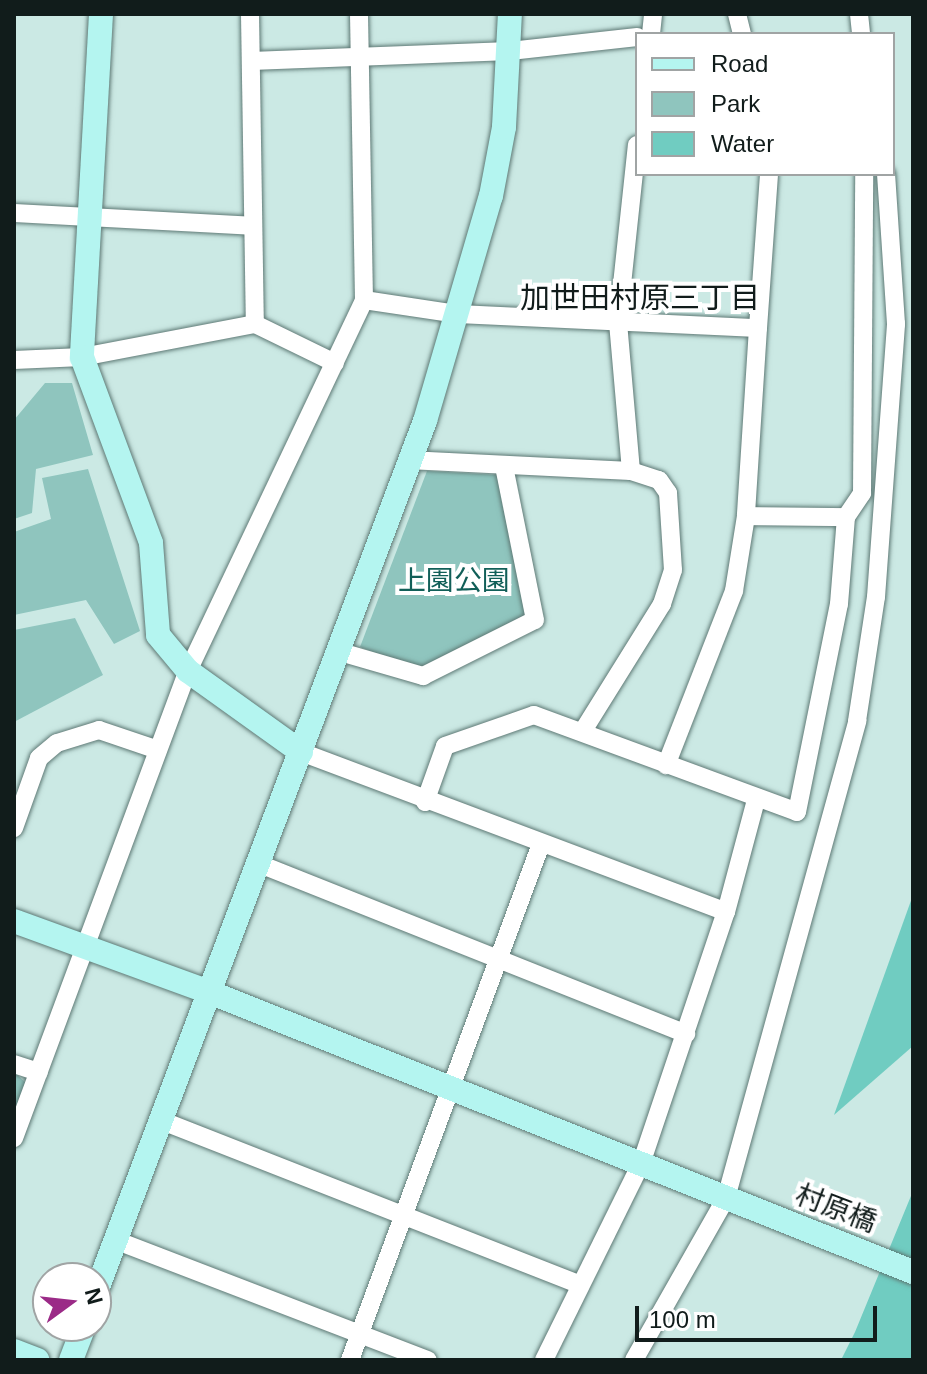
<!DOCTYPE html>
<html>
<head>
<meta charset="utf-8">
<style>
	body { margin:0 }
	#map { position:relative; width:927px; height:1374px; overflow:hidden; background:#cbe9e4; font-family:Arial,"Noto Sans JP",sans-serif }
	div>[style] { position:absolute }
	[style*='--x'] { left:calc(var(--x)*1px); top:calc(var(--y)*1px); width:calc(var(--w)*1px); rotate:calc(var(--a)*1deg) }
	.green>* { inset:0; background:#8fc5be }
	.water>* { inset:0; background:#70ccc1 }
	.roads { filter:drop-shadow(0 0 2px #5e7975) drop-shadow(0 0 2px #5e7975) }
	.street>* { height:18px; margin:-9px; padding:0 9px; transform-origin:9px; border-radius:9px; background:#fff }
	.secondary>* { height:24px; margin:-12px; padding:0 12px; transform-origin:12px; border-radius:12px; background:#b4f5f0 }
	span { translate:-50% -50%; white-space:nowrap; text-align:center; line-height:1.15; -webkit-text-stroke:8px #fff; paint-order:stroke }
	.park-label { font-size:28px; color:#115f58 }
	.street-label { font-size:28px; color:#111c1b }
	.neighbourhood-label { font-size:30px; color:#111c1b }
	.frame { position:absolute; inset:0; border:16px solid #111c1b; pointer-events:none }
	.legend { position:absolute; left:635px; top:32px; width:260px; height:144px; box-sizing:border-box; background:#fff; border:2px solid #a0a4a4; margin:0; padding:10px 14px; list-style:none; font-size:24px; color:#111c1b }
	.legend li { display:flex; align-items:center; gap:16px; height:40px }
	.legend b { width:40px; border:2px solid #a0a4a4 }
	.north { position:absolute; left:32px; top:1262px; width:80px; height:80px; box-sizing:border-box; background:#fff; border:2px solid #a0a4a4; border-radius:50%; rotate:75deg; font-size:22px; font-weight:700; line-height:32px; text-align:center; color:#111c1b }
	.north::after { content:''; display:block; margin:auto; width:28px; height:36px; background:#9b2a87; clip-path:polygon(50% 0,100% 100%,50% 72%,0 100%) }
	.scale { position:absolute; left:635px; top:1306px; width:242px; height:36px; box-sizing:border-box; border:4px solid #111c1b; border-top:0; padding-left:10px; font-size:24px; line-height:28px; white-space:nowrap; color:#111c1b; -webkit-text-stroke:6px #fff; paint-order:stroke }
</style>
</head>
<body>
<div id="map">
	<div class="green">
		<div style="clip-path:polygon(45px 383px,72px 383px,93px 455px,36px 469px,32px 513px,14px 519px,14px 420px)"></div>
		<div style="clip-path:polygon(88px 469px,140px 631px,114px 644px,86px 600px,14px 615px,14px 532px,51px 519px,42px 478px)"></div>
		<div style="clip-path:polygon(427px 471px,499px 475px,527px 614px,420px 670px,360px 647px)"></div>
		<div style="clip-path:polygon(75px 618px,103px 675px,14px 722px,14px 630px)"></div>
		<div style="clip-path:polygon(14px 1072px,26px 1083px,14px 1115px)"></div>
	</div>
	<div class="water">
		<div style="clip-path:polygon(913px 895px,913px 1046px,834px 1115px)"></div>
		<div style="clip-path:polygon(913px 1191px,913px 1360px,841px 1360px,855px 1332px)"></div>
	</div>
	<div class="roads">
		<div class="street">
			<div style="--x:250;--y:14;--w:310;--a:89.1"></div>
			<div style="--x:737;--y:14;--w:21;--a:76"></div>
			<div style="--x:859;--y:14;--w:20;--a:84"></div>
			<div style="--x:651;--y:34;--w:20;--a:-84"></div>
			<div style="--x:251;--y:61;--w:259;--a:-2.2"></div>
			<div style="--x:510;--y:51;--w:128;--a:-6.3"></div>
			<div style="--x:14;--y:213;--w:238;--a:3.1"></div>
			<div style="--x:364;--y:300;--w:95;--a:8.5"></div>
			<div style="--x:458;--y:314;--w:300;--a:2.7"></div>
			<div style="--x:758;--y:328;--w:188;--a:93.7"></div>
			<div style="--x:746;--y:516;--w:76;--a:99.1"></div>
			<div style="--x:734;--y:591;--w:187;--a:111.3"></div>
			<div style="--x:758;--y:328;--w:154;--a:-85.9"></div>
			<div style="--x:14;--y:360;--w:68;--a:-2.5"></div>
			<div style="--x:82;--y:357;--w:176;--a:-10.8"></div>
			<div style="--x:255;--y:324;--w:89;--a:26"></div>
			<div style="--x:408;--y:460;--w:223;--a:2.8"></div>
			<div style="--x:631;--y:471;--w:29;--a:18"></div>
			<div style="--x:659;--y:480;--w:16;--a:55"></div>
			<div style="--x:668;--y:493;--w:77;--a:86.3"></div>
			<div style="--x:673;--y:570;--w:36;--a:108"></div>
			<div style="--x:662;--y:604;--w:150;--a:121.9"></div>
			<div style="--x:631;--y:471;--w:150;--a:-95"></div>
			<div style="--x:618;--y:322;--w:178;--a:-83.9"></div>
			<div style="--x:746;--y:516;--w:100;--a:0.6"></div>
			<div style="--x:337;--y:651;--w:90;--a:16.2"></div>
			<div style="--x:423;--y:676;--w:125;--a:-26.6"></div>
			<div style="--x:535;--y:620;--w:157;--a:-101.4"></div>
			<div style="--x:301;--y:752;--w:454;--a:20.6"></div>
			<div style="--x:425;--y:802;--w:59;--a:-70.3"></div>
			<div style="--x:445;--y:746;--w:94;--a:-19.2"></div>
			<div style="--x:534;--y:715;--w:280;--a:20.2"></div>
			<div style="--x:797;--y:812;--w:212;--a:-78.6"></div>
			<div style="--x:839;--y:604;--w:87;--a:-85.4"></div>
			<div style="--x:846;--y:517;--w:29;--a:-56"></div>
			<div style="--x:862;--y:493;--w:319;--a:-89.6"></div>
			<div style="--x:14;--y:828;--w:74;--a:-70.3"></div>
			<div style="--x:39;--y:758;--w:23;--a:-40"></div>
			<div style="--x:57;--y:743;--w:44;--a:-17.2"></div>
			<div style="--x:99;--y:730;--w:62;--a:18.7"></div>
			<div style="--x:257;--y:863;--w:462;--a:21.7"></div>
			<div style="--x:14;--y:1064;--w:26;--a:18"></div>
			<div style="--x:160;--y:1120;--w:451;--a:21.4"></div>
			<div style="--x:14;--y:1138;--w:498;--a:-69.6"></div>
			<div style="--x:188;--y:671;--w:411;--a:-64.6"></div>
			<div style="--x:364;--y:300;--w:286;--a:-91"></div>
			<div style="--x:115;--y:1240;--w:335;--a:21"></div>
			<div style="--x:350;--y:1360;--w:550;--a:-69.69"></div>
			<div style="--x:544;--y:1360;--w:219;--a:-63.7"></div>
			<div style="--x:641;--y:1164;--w:266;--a:-71.4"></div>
			<div style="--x:726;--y:912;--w:116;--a:-75"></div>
			<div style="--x:634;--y:1360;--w:186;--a:-60.4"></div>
			<div style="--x:726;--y:1198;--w:495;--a:-74.6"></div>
			<div style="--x:857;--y:721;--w:125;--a:-81.3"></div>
			<div style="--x:876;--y:597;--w:274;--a:-85.8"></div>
			<div style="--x:896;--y:324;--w:150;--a:-93.8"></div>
		</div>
		<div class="secondary">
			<div style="--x:101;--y:14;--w:344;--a:93.2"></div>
			<div style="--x:82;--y:357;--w:198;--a:69.6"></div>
			<div style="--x:151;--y:543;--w:92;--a:85.6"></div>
			<div style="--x:158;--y:635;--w:47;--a:50.2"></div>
			<div style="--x:188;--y:671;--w:139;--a:35.6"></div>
			<div style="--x:14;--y:921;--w:208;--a:20"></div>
			<div style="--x:209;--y:992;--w:758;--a:21.69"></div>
			<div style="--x:96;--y:1292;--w:931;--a:-69.31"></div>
			<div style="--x:425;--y:421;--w:234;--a:-73.7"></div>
			<div style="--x:491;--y:196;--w:70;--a:-79.3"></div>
			<div style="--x:504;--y:127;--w:113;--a:-87"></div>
			<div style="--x:14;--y:1351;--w:25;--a:21"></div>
			<div style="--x:71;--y:1360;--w:36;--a:-69"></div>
		</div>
	</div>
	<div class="park-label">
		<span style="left:454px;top:581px">上園公園</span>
	</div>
	<div class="street-label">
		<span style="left:836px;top:1209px;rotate:21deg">村原橋</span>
	</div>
	<div class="neighbourhood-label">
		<span style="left:640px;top:298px">加世田村原三丁目</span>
	</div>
	<div class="frame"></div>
	<ul class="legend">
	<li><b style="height:10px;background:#b4f5f0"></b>Road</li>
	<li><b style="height:22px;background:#8fc5be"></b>Park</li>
	<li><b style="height:22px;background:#70ccc1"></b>Water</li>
	</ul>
	<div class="north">N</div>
	<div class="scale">100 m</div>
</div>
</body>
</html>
